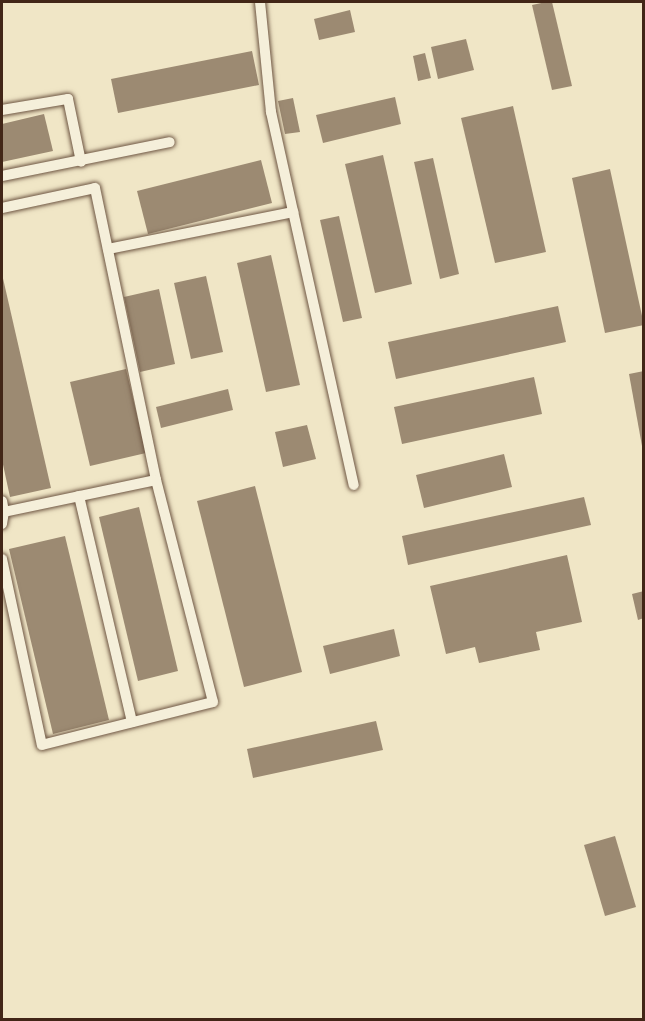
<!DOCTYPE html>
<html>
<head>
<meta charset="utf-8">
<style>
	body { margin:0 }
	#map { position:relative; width:645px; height:1021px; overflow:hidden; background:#f0e6c6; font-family:Alegreya,serif }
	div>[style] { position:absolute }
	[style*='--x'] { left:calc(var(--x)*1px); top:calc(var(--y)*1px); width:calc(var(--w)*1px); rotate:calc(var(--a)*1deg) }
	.building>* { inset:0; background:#9c8a72 }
	.roads { filter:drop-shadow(0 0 2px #6e5643) drop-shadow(0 0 2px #6e5643) }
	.service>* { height:10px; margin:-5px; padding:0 5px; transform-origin:5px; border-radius:5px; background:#f5efda }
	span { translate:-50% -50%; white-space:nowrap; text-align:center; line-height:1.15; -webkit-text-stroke:5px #f5efda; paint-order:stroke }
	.frame { position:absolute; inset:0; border:3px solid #422617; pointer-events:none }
</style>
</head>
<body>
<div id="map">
	<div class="building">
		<div style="clip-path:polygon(546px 2px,552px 2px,572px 86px,552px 90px,532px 5px)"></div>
		<div style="clip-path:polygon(350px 10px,355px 32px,319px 40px,314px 19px)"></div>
		<div style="clip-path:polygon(466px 39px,474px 70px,438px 79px,431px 47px)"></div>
		<div style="clip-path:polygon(252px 51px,259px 85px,118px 113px,111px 79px)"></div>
		<div style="clip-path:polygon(425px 53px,431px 78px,418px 81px,413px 56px)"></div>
		<div style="clip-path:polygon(395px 97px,401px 124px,323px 143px,316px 115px)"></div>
		<div style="clip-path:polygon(293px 98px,300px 132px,285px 134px,278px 101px)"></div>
		<div style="clip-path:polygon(513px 106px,546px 252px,495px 263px,461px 118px)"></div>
		<div style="clip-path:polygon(44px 114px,53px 151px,2px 162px,2px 124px)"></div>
		<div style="clip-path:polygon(383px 155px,412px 284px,375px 293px,345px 164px)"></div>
		<div style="clip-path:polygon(433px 158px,459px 274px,440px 279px,414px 162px)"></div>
		<div style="clip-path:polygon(261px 160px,272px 203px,148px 234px,137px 191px)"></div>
		<div style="clip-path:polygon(610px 169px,644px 325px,605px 333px,572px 178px)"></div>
		<div style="clip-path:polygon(339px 216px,362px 318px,343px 322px,320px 220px)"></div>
		<div style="clip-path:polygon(271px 255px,300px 385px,266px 392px,237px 263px)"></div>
		<div style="clip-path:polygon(2px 274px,51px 488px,10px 497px,2px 460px)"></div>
		<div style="clip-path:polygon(206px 276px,223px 352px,191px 359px,174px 283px)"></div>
		<div style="clip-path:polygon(159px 289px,175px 364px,140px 372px,124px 297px)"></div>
		<div style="clip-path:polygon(558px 306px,566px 342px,396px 379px,388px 342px)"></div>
		<div style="clip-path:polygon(126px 369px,146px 453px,90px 466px,70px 382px)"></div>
		<div style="clip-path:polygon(644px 371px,644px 446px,642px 446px,629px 374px)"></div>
		<div style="clip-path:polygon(534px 377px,542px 414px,402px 444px,394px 407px)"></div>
		<div style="clip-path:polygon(228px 389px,233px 410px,161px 428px,156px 407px)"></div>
		<div style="clip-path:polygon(307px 425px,316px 459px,283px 467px,275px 432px)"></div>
		<div style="clip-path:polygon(504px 454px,512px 487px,424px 508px,416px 475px)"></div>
		<div style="clip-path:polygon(255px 486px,302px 672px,244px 687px,197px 501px)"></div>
		<div style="clip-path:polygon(584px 497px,591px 525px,408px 565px,402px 536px)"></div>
		<div style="clip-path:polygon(139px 507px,178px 671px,138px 681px,99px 517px)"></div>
		<div style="clip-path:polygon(65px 536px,109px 720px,53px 734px,9px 549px)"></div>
		<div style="clip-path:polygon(567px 555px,582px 622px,536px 632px,540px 650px,479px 663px,475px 647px,446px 654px,430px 586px)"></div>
		<div style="clip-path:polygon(644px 591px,644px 618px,638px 620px,632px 594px)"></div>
		<div style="clip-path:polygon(394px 629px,400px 656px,330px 674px,323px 646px)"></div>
		<div style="clip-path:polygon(376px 721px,383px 750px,253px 778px,247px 749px)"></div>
		<div style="clip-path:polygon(615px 836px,636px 907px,605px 916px,584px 845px)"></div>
	</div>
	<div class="roads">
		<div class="service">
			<div style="--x:260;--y:2;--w:111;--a:84.3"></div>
			<div style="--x:271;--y:112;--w:382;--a:77.5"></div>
			<div style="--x:2;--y:110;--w:67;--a:-9.5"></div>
			<div style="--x:68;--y:99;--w:64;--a:78.3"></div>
			<div style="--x:2;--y:176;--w:171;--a:-11.4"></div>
			<div style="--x:2;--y:208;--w:95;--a:-12.1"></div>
			<div style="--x:95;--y:188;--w:298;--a:78.2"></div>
			<div style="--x:156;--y:480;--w:155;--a:168.1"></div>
			<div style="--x:4;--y:512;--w:11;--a:-100"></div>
			<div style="--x:108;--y:249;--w:189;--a:-11.3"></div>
			<div style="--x:79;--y:496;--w:232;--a:76.8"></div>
			<div style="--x:2;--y:524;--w:12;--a:-81"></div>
			<div style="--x:2;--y:559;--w:190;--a:77.9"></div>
			<div style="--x:42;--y:745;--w:176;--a:-14.1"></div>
			<div style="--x:213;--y:702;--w:229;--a:-104.4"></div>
		</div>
	</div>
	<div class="frame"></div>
</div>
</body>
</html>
